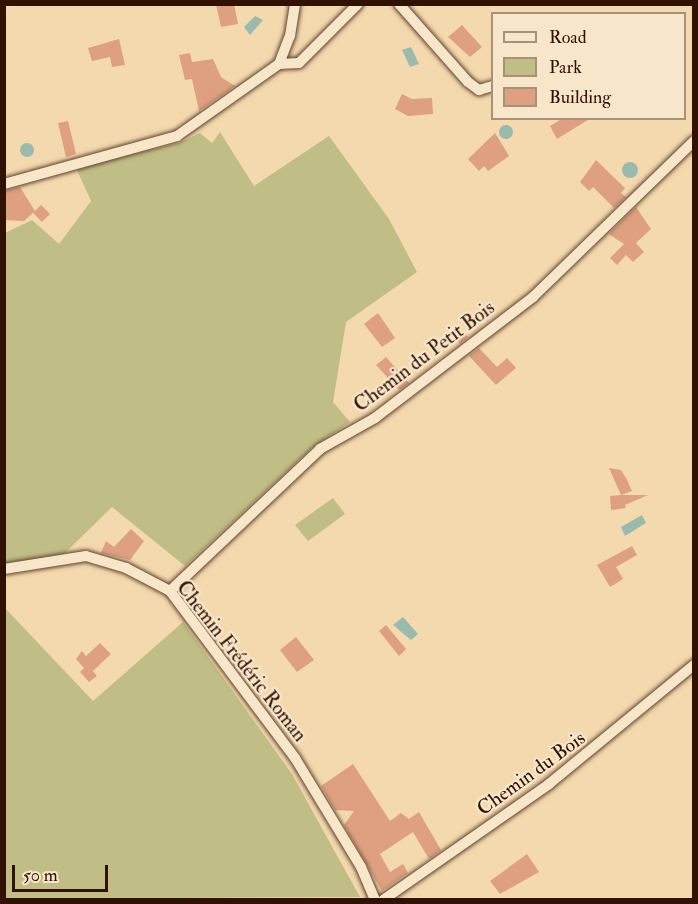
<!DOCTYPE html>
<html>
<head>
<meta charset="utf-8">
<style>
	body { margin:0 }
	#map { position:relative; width:698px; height:904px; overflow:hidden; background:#f4d9ae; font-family:"IM FELL Double Pica",serif }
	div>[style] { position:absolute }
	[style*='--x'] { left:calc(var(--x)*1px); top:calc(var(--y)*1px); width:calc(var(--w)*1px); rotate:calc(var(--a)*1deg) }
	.green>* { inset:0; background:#c0be86 }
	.water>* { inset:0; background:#9cbaac }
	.round { border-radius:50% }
	.building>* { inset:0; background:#dea080 }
	.roads { filter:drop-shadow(0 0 2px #61432e) drop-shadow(0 0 2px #61432e) }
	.street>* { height:10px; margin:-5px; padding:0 5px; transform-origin:5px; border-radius:5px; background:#f8e6ca }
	span { translate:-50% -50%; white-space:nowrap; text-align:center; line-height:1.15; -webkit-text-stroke:4.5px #f8e6ca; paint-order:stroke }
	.street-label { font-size:20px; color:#301104 }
	.frame { position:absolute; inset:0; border:6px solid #301104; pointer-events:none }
	.legend { position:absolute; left:491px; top:12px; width:195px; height:108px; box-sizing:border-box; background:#f8e6ca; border:2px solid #a8917b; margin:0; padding:8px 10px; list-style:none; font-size:18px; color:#301104 }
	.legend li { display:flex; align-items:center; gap:12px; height:30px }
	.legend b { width:30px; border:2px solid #a8917b }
	.scale { position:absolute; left:12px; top:865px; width:96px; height:27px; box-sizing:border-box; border:3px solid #301104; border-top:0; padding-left:8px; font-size:18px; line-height:21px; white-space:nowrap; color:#301104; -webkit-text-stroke:4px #f8e6ca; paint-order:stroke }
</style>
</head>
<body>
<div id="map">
	<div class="green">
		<div style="clip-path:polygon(220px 132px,254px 186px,329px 136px,389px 219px,417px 272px,346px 322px,333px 402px,350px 422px,314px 446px,185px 566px,112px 507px,63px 555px,5px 569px,5px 233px,32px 220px,59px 244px,91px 201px,76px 168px,179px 143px,200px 133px,212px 143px)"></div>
		<div style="clip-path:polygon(333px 498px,345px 514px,308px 541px,295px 525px)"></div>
		<div style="clip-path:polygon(5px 608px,93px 701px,183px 622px,292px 774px,360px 897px,5px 899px)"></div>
	</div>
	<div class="water">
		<div style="clip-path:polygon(255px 16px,263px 20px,250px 35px,244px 27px)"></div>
		<div style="clip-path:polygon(411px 47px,419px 64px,410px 67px,402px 50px)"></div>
		<div class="round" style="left:499px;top:125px;width:14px;height:14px"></div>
		<div class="round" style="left:20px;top:143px;width:14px;height:14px"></div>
		<div class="round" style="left:622px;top:162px;width:16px;height:16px"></div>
		<div style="clip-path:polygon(642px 515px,646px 523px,625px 536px,621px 527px)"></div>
		<div style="clip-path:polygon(403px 617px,418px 634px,411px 640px,393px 625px)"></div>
	</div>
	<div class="building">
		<div style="clip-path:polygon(216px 4px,234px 4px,238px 24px,221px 27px)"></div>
		<div style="clip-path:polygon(462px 25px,482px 47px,470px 57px,448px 37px)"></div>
		<div style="clip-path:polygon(119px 39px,125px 65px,112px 67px,110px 57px,92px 61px,88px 48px)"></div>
		<div style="clip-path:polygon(190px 53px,192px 62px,213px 59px,221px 77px,235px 86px,199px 111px,192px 79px,185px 80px,179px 55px)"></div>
		<div style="clip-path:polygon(402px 94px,412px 99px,432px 98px,433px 114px,408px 116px,395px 109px)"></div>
		<div style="clip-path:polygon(563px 118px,591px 118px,557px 139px,550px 126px)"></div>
		<div style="clip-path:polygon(68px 121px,76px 154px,66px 157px,58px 123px)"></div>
		<div style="clip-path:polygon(495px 133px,509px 156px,488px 171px,484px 166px,479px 171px,468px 159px)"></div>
		<div style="clip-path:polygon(596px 160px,625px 188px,621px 193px,626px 197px,614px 208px,593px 187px,589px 191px,580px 182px)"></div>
		<div style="clip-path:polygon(20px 187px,35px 211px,24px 221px,4px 220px,4px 191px)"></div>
		<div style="clip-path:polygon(41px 205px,50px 214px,42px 222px,33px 213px)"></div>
		<div style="clip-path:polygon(636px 207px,651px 229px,636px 243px,644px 252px,633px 262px,626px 255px,617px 265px,610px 258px,624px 244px,609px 234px)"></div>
		<div style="clip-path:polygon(378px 313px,395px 338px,382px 347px,364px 324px)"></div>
		<div style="clip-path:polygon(464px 332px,468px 337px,460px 344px,456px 338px)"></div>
		<div style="clip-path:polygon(479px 348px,497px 367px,507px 358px,516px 368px,496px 385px,469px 356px)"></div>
		<div style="clip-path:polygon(386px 357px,409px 383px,399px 390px,376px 365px)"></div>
		<div style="clip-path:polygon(609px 468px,621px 470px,626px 478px,632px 491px,621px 495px,648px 495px,625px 505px,626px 508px,611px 510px,610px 496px,621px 495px)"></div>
		<div style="clip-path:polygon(131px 529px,144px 541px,130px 560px,101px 553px,106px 541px,114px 547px)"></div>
		<div style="clip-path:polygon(632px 546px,637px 555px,616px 567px,623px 579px,610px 587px,597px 565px)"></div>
		<div style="clip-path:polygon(386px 625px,406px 649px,399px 656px,379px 631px)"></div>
		<div style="clip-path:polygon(296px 637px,314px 660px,297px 672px,280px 650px)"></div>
		<div style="clip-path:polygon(100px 643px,111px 654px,93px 671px,97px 676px,89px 682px,80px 672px,84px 668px,76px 659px,82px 651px,86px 656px)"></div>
		<div style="clip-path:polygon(353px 764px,390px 821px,401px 813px,409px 819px,419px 812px,441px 850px,429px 859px,413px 832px,380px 854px,390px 872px,403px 864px,408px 873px,382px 891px,344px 825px,354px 811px,335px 810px,321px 786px)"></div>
		<div style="clip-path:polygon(527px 854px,539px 872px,500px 894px,490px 881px)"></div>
	</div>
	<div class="roads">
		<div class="street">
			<div style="--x:399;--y:4;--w:104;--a:48.5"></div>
			<div style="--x:468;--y:82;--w:14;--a:36"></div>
			<div style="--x:479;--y:90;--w:14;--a:-17"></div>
			<div style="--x:279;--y:64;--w:20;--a:-3"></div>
			<div style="--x:299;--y:63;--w:83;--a:-45"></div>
			<div style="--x:4;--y:184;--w:180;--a:-15.5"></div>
			<div style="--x:177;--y:136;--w:125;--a:-35.2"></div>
			<div style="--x:279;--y:64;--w:30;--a:-69"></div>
			<div style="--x:290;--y:36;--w:32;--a:-81"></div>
			<div style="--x:4;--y:569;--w:83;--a:-9"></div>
			<div style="--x:86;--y:556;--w:42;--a:16.7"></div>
			<div style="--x:126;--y:568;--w:50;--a:27.6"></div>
			<div style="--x:170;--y:591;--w:209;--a:53.2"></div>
			<div style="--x:295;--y:758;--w:127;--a:58.8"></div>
			<div style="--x:361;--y:867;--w:36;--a:67"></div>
			<div style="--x:170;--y:591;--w:207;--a:-43.4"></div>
			<div style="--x:320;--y:449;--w:63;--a:-29.4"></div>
			<div style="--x:375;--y:418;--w:199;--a:-37.4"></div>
			<div style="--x:533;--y:297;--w:224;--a:-44.1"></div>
			<div style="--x:383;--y:900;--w:203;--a:-34.9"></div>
			<div style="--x:549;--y:784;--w:188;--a:-39.4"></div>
		</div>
	</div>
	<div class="street-label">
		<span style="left:424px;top:356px;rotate:-37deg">Chemin du Petit Bois</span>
		<span style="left:242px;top:661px;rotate:52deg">Chemin Frédéric Roman</span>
		<span style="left:531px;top:773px;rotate:-36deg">Chemin du Bois</span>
	</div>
	<div class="frame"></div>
	<ul class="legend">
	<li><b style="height:8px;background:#f8e6ca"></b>Road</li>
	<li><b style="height:16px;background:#c0be86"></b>Park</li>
	<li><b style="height:16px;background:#dea080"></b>Building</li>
	</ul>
	<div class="scale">50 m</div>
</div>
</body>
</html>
